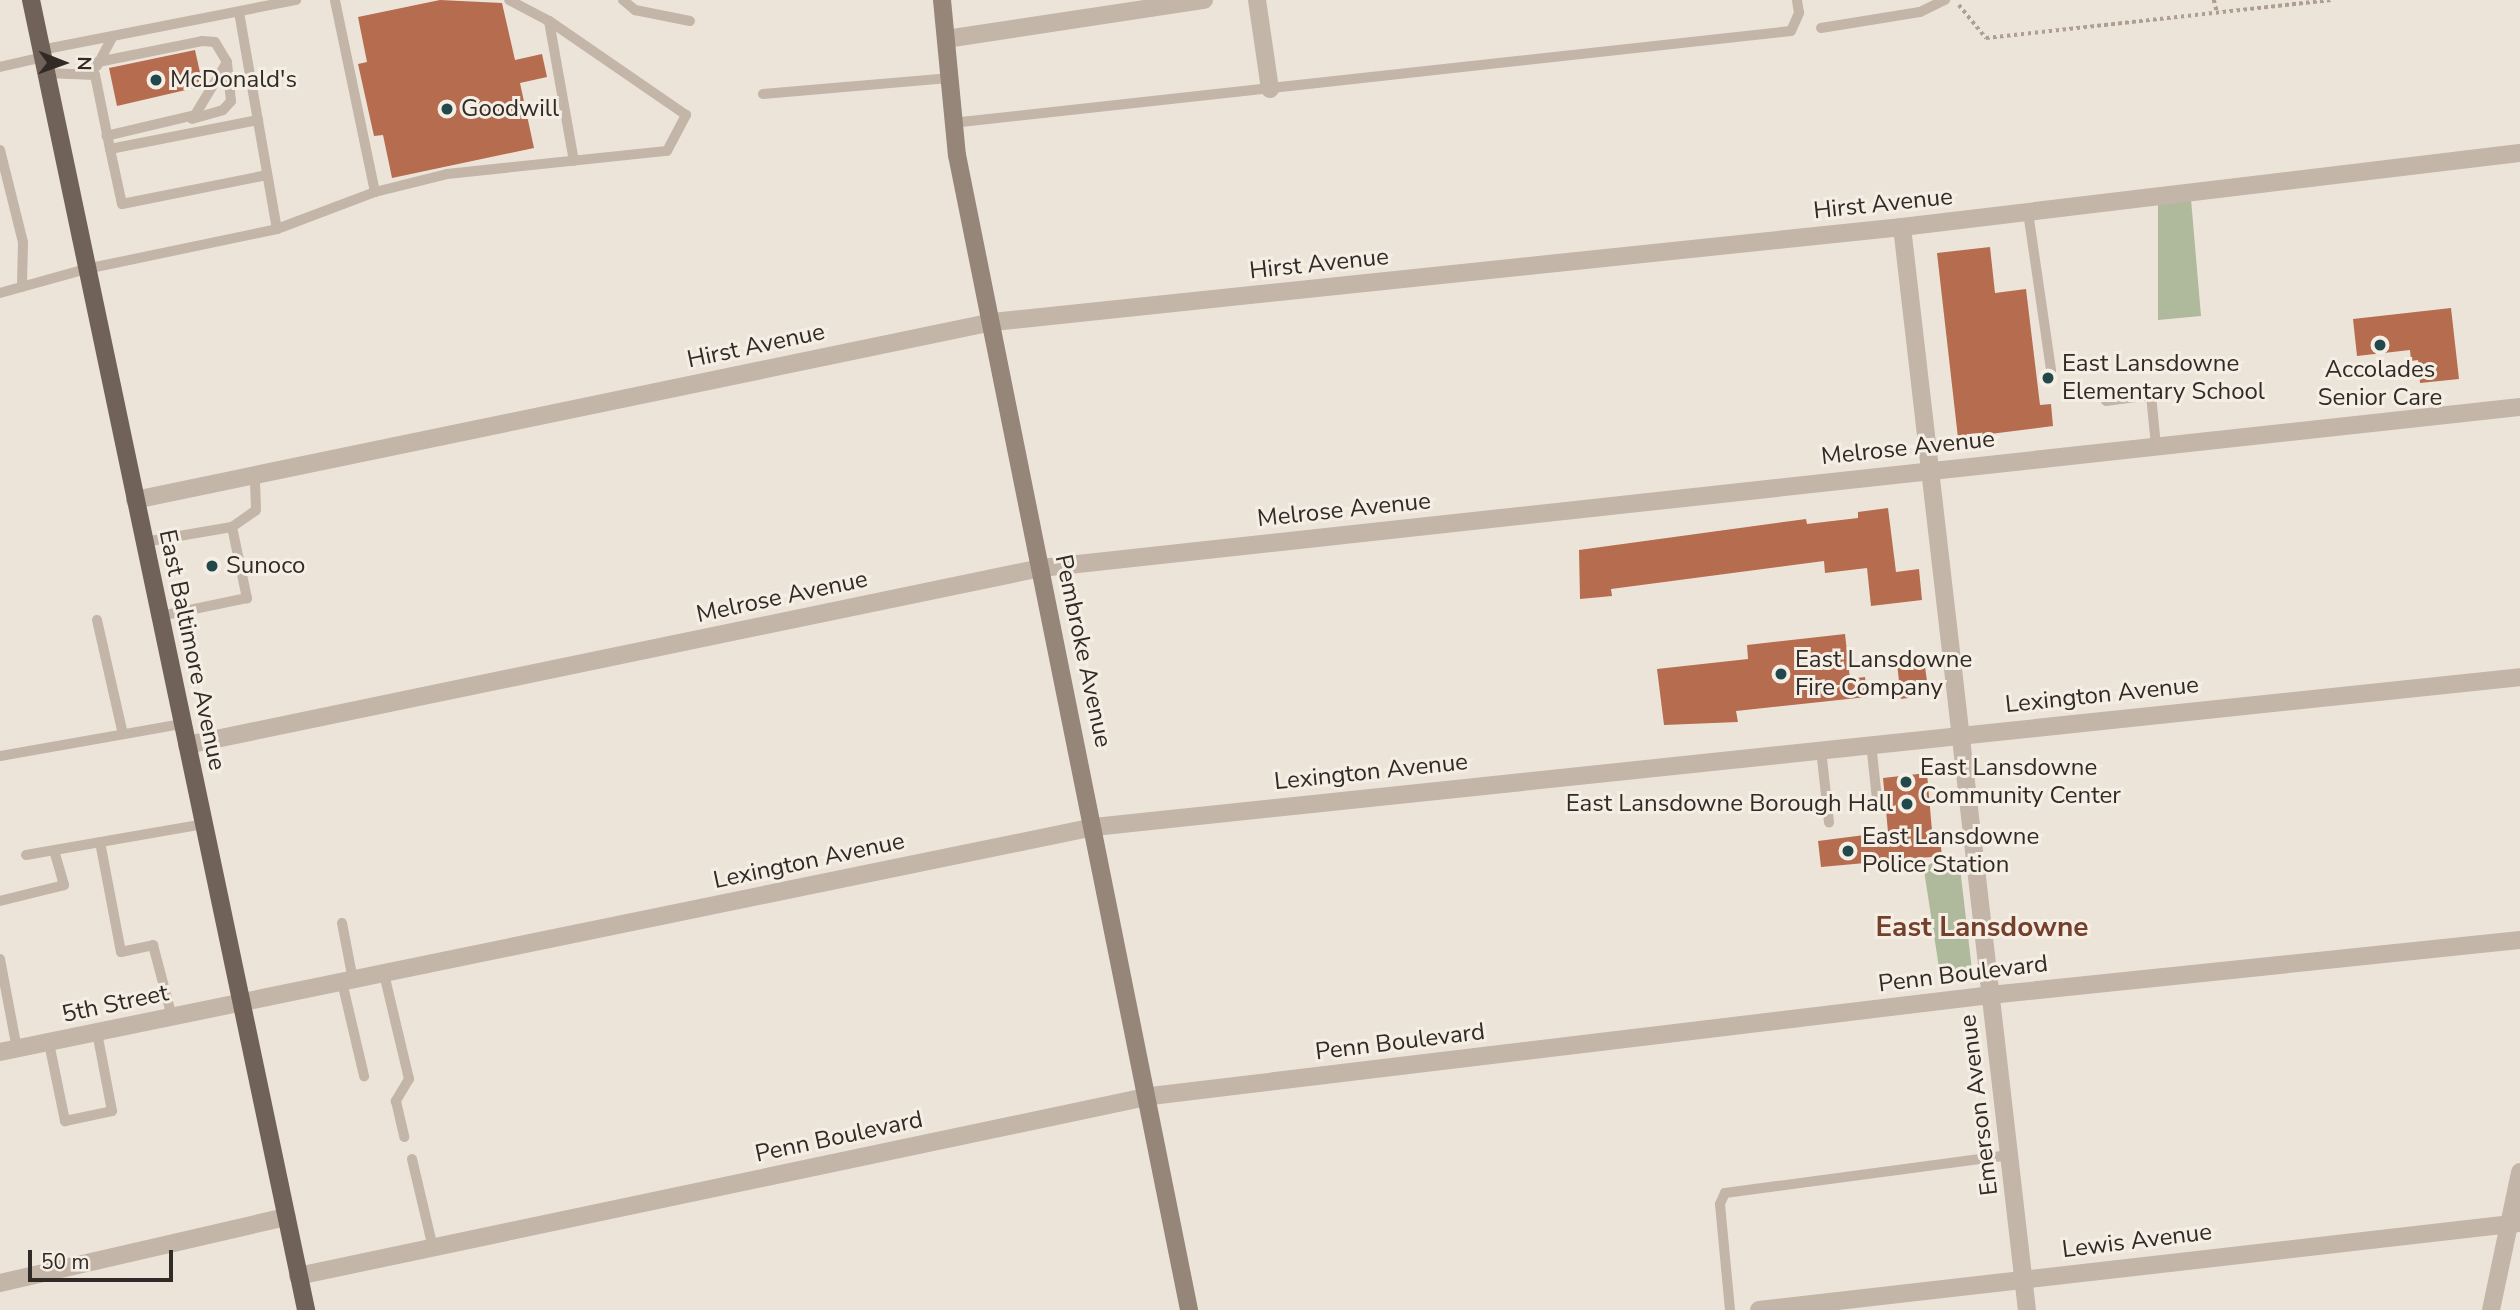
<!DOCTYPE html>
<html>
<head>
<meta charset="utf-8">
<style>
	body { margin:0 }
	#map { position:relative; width:2520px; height:1310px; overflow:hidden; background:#ede4d9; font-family:"Nunito Sans",sans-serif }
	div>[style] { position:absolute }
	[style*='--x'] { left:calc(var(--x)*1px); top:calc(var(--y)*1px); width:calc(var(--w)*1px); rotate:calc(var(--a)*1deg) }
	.green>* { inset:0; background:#aeba9b }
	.building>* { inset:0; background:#b56c4f }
	.path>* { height:3.5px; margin-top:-1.75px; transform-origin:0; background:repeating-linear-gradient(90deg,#ae9f91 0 3.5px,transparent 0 7px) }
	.lane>* { height:10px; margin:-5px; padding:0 5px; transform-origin:5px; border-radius:5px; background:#c3b5a7 }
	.street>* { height:18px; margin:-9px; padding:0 9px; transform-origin:9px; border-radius:9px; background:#c3b5a7 }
	.secondary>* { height:18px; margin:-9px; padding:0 9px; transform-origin:9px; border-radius:9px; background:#968579 }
	.primary>* { height:18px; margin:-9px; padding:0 9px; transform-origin:9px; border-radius:9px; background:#716259 }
	.dots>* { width:19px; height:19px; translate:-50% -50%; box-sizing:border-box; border:4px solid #f5eee4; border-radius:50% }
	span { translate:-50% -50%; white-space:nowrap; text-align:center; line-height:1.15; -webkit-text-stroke:6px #f5eee4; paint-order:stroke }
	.poi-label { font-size:24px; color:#312a26 }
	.left { translate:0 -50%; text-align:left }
	.right { translate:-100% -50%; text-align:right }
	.street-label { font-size:24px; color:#312a26 }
	.quarter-label { font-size:28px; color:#743f2b; font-weight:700 }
	.north { position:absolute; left:28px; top:28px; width:70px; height:70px; -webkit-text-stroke:5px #f5eee4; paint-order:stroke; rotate:91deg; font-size:19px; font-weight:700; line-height:28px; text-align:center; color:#312a26 }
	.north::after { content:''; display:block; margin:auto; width:24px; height:32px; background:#312a26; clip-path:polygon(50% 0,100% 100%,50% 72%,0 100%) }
	.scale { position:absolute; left:28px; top:1250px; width:145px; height:32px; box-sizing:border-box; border:4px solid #312a26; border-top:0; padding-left:9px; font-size:21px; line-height:24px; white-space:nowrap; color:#312a26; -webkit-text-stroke:5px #f5eee4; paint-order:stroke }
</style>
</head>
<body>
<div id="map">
	<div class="green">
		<div style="clip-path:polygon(2191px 199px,2201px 316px,2158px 320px,2158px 203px)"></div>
		<div style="clip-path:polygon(1959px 859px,1972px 970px,1940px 974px,1923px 864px)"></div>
	</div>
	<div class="building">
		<div style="clip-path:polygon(440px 0,502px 3px,515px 60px,542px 54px,547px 77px,520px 83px,534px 148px,392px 178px,383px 135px,374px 136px,358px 64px,367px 62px,358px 17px)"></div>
		<div style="clip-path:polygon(195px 50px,203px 86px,117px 106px,109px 68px)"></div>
		<div style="clip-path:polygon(1990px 247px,1995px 293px,2026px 289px,2040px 405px,2051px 404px,2053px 426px,1958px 438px,1937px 253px)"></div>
		<div style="clip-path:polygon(2451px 308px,2459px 379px,2420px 383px,2418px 360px,2411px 361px,2410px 350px,2357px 356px,2353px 319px)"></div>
		<div style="clip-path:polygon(1888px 508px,1896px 572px,1919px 569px,1922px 600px,1871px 606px,1867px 568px,1825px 573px,1824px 561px,1611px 589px,1612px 596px,1580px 599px,1579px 550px,1806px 519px,1807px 524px,1858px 518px,1858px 512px)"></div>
		<div style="clip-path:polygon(1845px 634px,1850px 679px,1865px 677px,1867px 697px,1736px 711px,1738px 722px,1664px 725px,1657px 669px,1748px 659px,1747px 645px)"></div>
		<div style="clip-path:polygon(1924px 660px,1929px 695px,1901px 699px,1897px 663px)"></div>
		<div style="clip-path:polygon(1927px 773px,1932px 831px,1939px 830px,1942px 856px,1821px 867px,1818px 841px,1888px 832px,1883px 778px)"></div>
	</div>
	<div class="path">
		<div style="--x:2214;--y:0;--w:12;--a:76"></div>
		<div style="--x:1959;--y:5;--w:43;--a:50.7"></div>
		<div style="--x:1986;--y:38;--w:347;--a:-6.3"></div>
	</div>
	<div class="lane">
		<div style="--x:623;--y:0;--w:16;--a:40"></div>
		<div style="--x:635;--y:10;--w:56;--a:11.3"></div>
		<div style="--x:239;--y:12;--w:220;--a:80.1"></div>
		<div style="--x:549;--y:21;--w:142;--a:79.9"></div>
		<div style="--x:1821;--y:28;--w:100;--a:-9.2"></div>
		<div style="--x:1920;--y:12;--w:28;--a:-26"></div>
		<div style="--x:41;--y:50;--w:260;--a:-11.1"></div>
		<div style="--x:98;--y:62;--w:106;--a:-11.4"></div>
		<div style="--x:202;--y:41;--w:13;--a:4"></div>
		<div style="--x:215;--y:42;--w:23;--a:59"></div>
		<div style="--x:227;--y:62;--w:62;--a:121.1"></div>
		<div style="--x:195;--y:115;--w:91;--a:166.7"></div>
		<div style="--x:97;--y:66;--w:32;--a:-62"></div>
		<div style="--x:0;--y:67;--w:44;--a:-13.1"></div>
		<div style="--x:46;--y:73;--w:49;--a:2.3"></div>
		<div style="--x:95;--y:75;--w:76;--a:78.5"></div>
		<div style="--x:110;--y:149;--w:151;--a:-11.1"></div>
		<div style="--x:763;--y:94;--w:186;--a:-4.9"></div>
		<div style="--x:192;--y:119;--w:32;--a:-16"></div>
		<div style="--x:223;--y:110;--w:12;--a:-48"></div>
		<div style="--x:231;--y:101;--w:36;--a:-96"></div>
		<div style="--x:952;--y:123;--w:844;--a:-6.26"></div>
		<div style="--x:1791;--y:31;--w:20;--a:-66"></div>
		<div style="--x:1799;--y:13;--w:13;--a:-99"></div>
		<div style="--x:110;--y:149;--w:56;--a:77.7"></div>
		<div style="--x:122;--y:204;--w:148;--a:-11.3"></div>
		<div style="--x:0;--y:150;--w:95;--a:76"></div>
		<div style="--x:23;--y:242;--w:45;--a:91.3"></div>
		<div style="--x:375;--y:192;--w:74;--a:-14"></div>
		<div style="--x:447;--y:174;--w:221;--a:-6"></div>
		<div style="--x:667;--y:151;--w:41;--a:-62.2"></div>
		<div style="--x:686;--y:115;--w:166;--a:-145.5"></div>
		<div style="--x:549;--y:21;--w:45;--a:-152.3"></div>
		<div style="--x:2028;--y:212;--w:160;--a:81.7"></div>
		<div style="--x:0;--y:293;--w:89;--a:-15.6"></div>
		<div style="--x:86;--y:269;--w:195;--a:-11.8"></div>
		<div style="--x:277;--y:229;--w:105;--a:-20.7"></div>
		<div style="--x:375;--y:192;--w:196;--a:-101.8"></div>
		<div style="--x:2106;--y:401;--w:45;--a:-7.6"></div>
		<div style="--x:2151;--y:395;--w:51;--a:84.4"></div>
		<div style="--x:232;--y:527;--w:29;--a:-35"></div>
		<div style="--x:256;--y:510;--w:35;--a:-92"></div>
		<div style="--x:144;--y:542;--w:89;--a:-9.7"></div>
		<div style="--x:232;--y:527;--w:73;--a:78.1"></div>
		<div style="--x:247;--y:598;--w:89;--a:168.3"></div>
		<div style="--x:97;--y:620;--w:117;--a:77.2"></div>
		<div style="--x:1871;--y:743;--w:66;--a:83.9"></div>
		<div style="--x:1821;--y:749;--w:74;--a:83.8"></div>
		<div style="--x:0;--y:756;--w:185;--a:-10"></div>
		<div style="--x:100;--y:842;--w:112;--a:79.2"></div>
		<div style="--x:121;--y:952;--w:33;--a:-12"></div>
		<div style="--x:153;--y:945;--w:74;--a:75.2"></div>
		<div style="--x:26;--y:855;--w:180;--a:-9.9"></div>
		<div style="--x:0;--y:901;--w:66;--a:-14"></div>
		<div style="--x:64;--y:885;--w:36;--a:-106"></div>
		<div style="--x:342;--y:923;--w:58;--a:79.1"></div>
		<div style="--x:0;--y:959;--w:92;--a:79.3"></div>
		<div style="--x:384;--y:974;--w:108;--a:76.6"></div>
		<div style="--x:409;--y:1079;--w:26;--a:121"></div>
		<div style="--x:396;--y:1101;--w:37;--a:77"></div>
		<div style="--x:342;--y:982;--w:97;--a:76.8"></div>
		<div style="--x:49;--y:1043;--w:80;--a:78.4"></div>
		<div style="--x:65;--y:1121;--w:48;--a:-12"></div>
		<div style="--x:112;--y:1111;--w:80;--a:-100.8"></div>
		<div style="--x:412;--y:1159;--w:91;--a:76.7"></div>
		<div style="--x:1730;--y:1310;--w:106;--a:-95.4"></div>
		<div style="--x:1720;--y:1204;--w:12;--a:-66"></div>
		<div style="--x:1725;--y:1193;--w:287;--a:-7.6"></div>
	</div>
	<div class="street">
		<div style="--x:1257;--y:0;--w:90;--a:81.7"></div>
		<div style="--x:946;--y:39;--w:261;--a:-8.6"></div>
		<div style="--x:1902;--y:227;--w:1090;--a:83.42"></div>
		<div style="--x:135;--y:500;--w:876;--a:-11.72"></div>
		<div style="--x:993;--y:322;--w:914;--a:-5.97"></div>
		<div style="--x:1902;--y:227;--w:622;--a:-6.83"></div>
		<div style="--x:187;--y:745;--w:872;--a:-11.71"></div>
		<div style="--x:1041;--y:568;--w:1488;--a:-6.21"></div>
		<div style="--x:0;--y:1052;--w:1117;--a:-11.62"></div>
		<div style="--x:1094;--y:827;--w:1434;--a:-6"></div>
		<div style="--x:298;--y:1276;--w:872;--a:-11.92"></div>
		<div style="--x:1151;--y:1096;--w:845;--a:-6.86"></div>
		<div style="--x:1990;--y:995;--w:533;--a:-5.92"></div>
		<div style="--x:0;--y:1283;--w:294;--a:-13"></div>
		<div style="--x:1759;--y:1310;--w:766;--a:-6.52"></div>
		<div style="--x:2491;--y:1310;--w:141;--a:-78.1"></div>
	</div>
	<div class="secondary">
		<div style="--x:942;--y:0;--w:156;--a:84.5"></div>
		<div style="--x:957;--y:155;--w:1178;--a:78.64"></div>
	</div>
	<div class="primary">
		<div style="--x:31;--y:0;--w:1339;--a:78.14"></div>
	</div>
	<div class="dots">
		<div style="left:156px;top:80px;background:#22484c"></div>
		<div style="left:447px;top:109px;background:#22484c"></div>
		<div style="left:2380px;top:345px;background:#22484c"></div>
		<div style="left:2048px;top:378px;background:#22484c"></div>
		<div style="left:212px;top:566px;background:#22484c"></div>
		<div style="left:1781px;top:674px;background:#22484c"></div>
		<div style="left:1906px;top:782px;background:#22484c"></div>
		<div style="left:1907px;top:804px;background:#22484c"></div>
		<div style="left:1848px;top:851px;background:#22484c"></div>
	</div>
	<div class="poi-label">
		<span class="left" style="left:170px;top:80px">McDonald's</span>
		<span class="left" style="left:461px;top:109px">Goodwill</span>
		<span class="left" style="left:2062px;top:378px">East Lansdowne<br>Elementary School</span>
		<span style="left:2380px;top:384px">Accolades<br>Senior Care</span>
		<span class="left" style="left:226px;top:566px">Sunoco</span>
		<span class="left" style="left:1795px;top:674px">East Lansdowne<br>Fire Company</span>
		<span class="left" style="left:1920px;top:782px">East Lansdowne<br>Community Center</span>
		<span class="right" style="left:1893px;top:804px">East Lansdowne Borough Hall</span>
		<span class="left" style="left:1862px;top:851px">East Lansdowne<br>Police Station</span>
	</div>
	<div class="street-label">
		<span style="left:1883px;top:204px;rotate:-6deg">Hirst Avenue</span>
		<span style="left:1319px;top:264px;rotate:-6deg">Hirst Avenue</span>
		<span style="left:756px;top:346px;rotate:-12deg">Hirst Avenue</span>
		<span style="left:1908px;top:448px;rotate:-6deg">Melrose Avenue</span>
		<span style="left:1344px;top:510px;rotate:-6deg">Melrose Avenue</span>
		<span style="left:782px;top:597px;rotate:-12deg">Melrose Avenue</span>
		<span style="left:192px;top:650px;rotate:78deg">East Baltimore Avenue</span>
		<span style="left:1083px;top:651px;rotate:78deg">Pembroke Avenue</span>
		<span style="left:2102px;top:695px;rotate:-6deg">Lexington Avenue</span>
		<span style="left:1371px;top:772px;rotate:-6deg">Lexington Avenue</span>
		<span style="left:809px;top:861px;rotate:-12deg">Lexington Avenue</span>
		<span style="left:1963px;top:974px;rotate:-7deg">Penn Boulevard</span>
		<span style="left:115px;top:1004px;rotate:-12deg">5th Street</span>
		<span style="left:1400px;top:1042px;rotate:-7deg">Penn Boulevard</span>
		<span style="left:1979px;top:1105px;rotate:-97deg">Emerson Avenue</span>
		<span style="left:839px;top:1137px;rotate:-12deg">Penn Boulevard</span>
		<span style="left:2137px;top:1241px;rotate:-7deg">Lewis Avenue</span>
	</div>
	<div class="quarter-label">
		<span style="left:1982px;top:927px">East Lansdowne</span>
	</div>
	<div class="north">N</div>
	<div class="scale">50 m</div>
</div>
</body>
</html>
